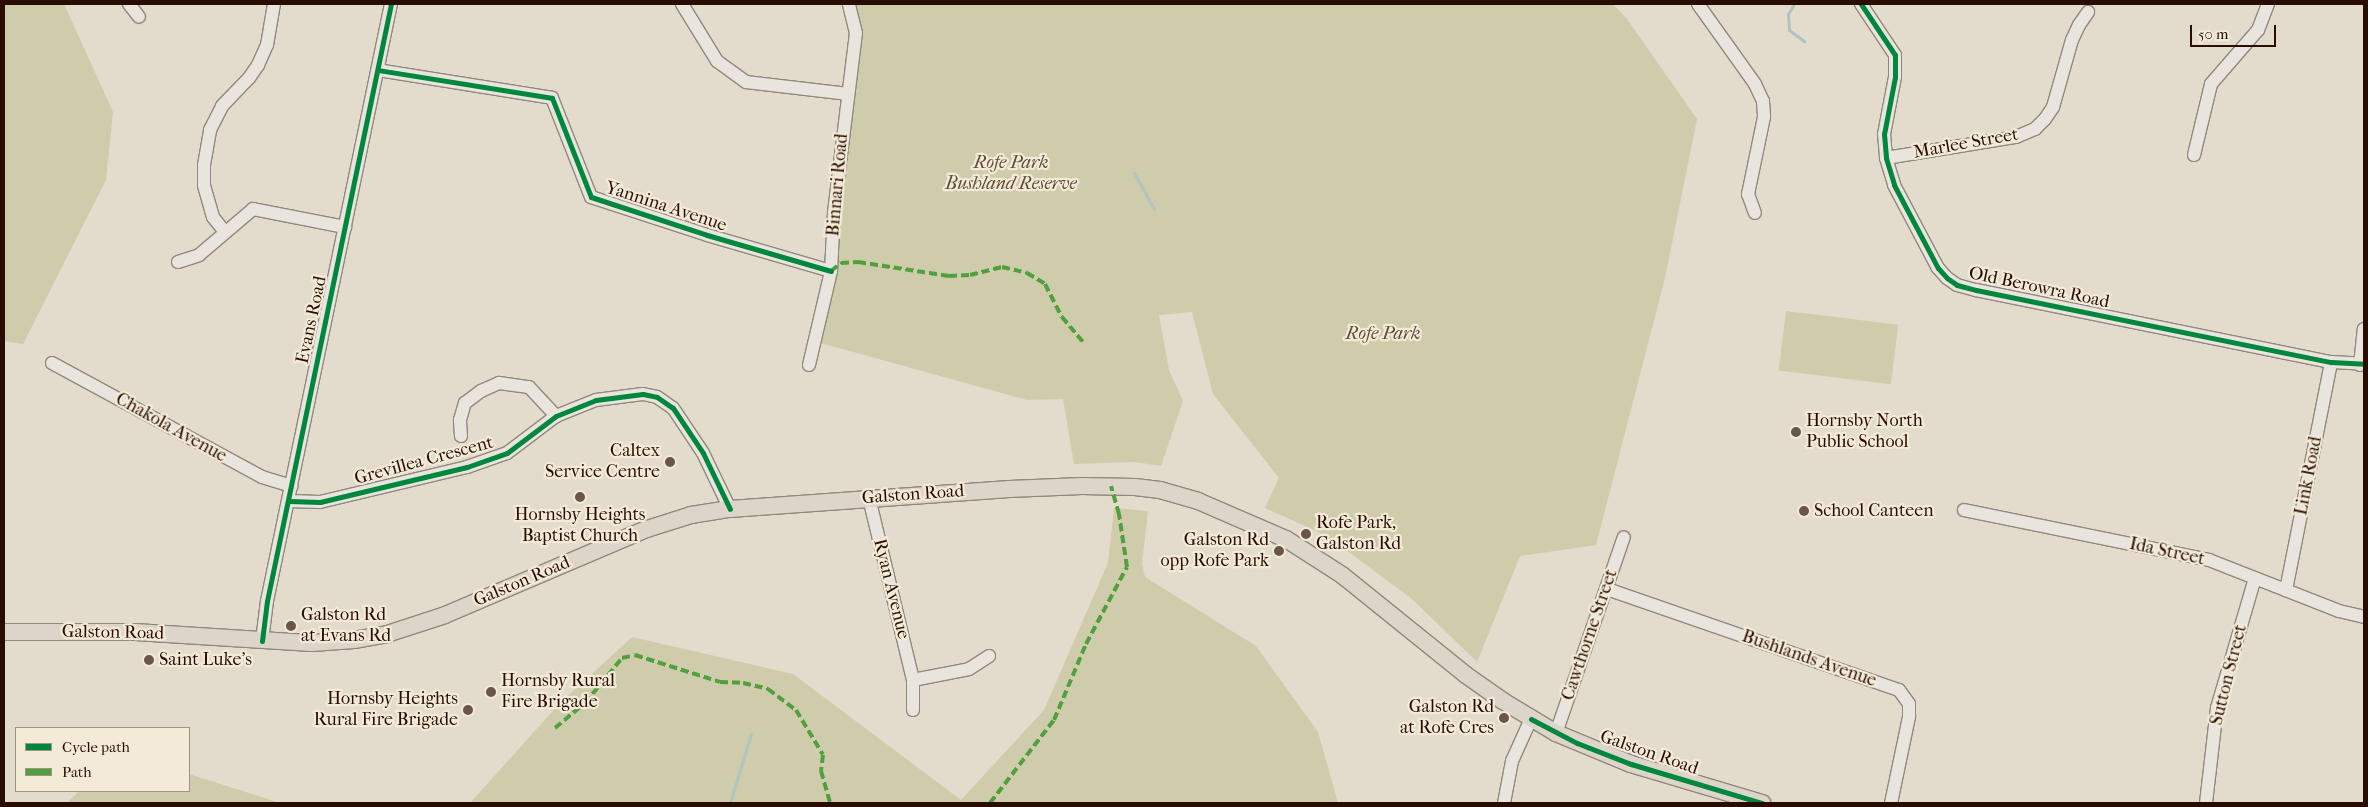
<!DOCTYPE html>
<style>
body{margin:0}
#map{position:relative;width:2368px;height:807px;overflow:hidden;background:#e3dbcc;font-family:"IM FELL French Canon",serif}
div>[style]{position:absolute}
.green>*{inset:0;background:#ceccab;transform-origin:0 0}
.stream>*{height:3px;margin:-1.5px;padding:0 1.5px;transform-origin:1.5px;border-radius:1.5px;background:#b0c5bf}
.roads{filter:drop-shadow(1px 0 #90887e) drop-shadow(-1px 0 #90887e) drop-shadow(0 1px #90887e) drop-shadow(0 -1px #90887e)}
.minor>*{height:12px;margin:-6px;padding:0 6px;transform-origin:6px;border-radius:6px;background:#e9e5de}
.major>*{height:16px;margin:-8px;padding:0 8px;transform-origin:8px;border-radius:8px;background:#ddd5c9}
.quiet>*{height:4px;margin-top:-2px;transform-origin:0;background:repeating-linear-gradient(90deg,#519f3d 0 8px,transparent 0 12px)}
.cycleway>*{height:5px;margin:-2.5px;padding:0 2.5px;transform-origin:2.5px;border-radius:2.5px;background:#00873e}
.dots>*{width:14px;height:14px;translate:-50% -50%;box-sizing:border-box;border:2px solid #f3ead8;border-radius:50%}
span{translate:-50% -50%;white-space:nowrap;text-align:center;line-height:1.15;-webkit-text-stroke:4.5px #f3ead8;paint-order:stroke}
.street-label{font-size:18px;color:#290d02}
.park-label{font-size:18px;color:#5c4c34;font-style:italic}
.poi-label{font-size:18px;color:#290d02}
.left{translate:0 -50%;text-align:left}
.right{translate:-100% -50%;text-align:right}
.frame{position:absolute;inset:0;border:5px solid #290d02;pointer-events:none}
.legend{position:absolute;left:15px;top:727px;width:175px;height:65px;box-sizing:border-box;background:#f3ead8;border:1px solid #a29282;margin:0;padding:6px 9px;list-style:none;font-size:15px;color:#290d02}
.legend li{display:flex;align-items:center;gap:10px;height:25px}
.legend b{width:25px;border:1px solid #a29282}
.scale{position:absolute;left:2190px;top:25px;width:86px;height:22px;box-sizing:border-box;border:2px solid #290d02;border-top:0;padding-left:6px;font-size:15px;line-height:18px;white-space:nowrap;color:#290d02;-webkit-text-stroke:4px #f3ead8;paint-order:stroke}
</style>
<div id="map">
<div class="green">
<div style="clip-path:polygon(4px 4px,64px 4px,113px 112px,106px 180px,23px 344px,4px 341px)"></div>
<div style="clip-path:polygon(853px 4px,1613px 4px,1627px 19px,1697px 119px,1665px 278px,1596px 545px,1520px 556px,1477px 662px,1412px 599px,1342px 547px,1314px 530px,1265px 508px,1279px 478px,1213px 394px,1192px 312px,1159px 315px,1169px 370px,1183px 401px,1161px 466px,1135px 462px,1074px 464px,1063px 399px,1027px 400px,817px 342px)"></div>
<div style="left:1786px;top:311px;width:113px;height:60px;rotate:7deg"></div>
<div style="clip-path:polygon(1114px 508px,1148px 511px,1142px 564px,1145px 577px,1256px 646px,1318px 732px,1338px 803px,470px 803px,560px 703px,632px 637px,793px 674px,961px 800px,1044px 710px,1108px 563px)"></div>
<div style="clip-path:polygon(189px 774px,280px 803px,67px 803px,79px 791px,189px 791px)"></div>
</div>
<div class="stream">
<div style="left:1794px;top:4px;width:12px;rotate:121deg"></div>
<div style="left:1788px;top:14px;width:16px;rotate:86deg"></div>
<div style="left:1789px;top:30px;width:19px;rotate:36deg"></div>
<div style="left:1134px;top:173px;width:41px;rotate:60.9deg"></div>
<div style="left:730px;top:803px;width:72px;rotate:-73.1deg"></div>
</div>
<div class="roads">
<div class="minor">
<div style="left:129px;top:4px;width:16px;rotate:52deg"></div>
<div style="left:682px;top:4px;width:67px;rotate:58.4deg"></div>
<div style="left:717px;top:61px;width:36px;rotate:36deg"></div>
<div style="left:746px;top:82px;width:103px;rotate:6.7deg"></div>
<div style="left:1698px;top:4px;width:98px;rotate:54.5deg"></div>
<div style="left:1755px;top:84px;width:19px;rotate:65deg"></div>
<div style="left:1763px;top:101px;width:16px;rotate:86deg"></div>
<div style="left:1764px;top:117px;width:79px;rotate:101.7deg"></div>
<div style="left:1748px;top:194px;width:20px;rotate:70deg"></div>
<div style="left:1861px;top:4px;width:61px;rotate:56.3deg"></div>
<div style="left:1895px;top:55px;width:22px;rotate:90deg"></div>
<div style="left:1895px;top:77px;width:58px;rotate:100.9deg"></div>
<div style="left:1884px;top:134px;width:24px;rotate:85deg"></div>
<div style="left:1886px;top:158px;width:28px;rotate:73deg"></div>
<div style="left:1894px;top:185px;width:94px;rotate:62.1deg"></div>
<div style="left:1938px;top:268px;width:13px;rotate:48deg"></div>
<div style="left:1947px;top:278px;width:12px;rotate:35deg"></div>
<div style="left:1957px;top:285px;width:20px;rotate:15deg"></div>
<div style="left:1976px;top:290px;width:362px;rotate:11.5deg"></div>
<div style="left:2331px;top:362px;width:33px;rotate:3deg"></div>
<div style="left:378px;top:70px;width:176px;rotate:9.1deg"></div>
<div style="left:552px;top:98px;width:106px;rotate:68.5deg"></div>
<div style="left:591px;top:197px;width:122px;rotate:18.1deg"></div>
<div style="left:707px;top:235px;width:129px;rotate:16.2deg"></div>
<div style="left:2194px;top:155px;width:73px;rotate:-76.5deg"></div>
<div style="left:2211px;top:84px;width:72px;rotate:-49deg"></div>
<div style="left:2258px;top:30px;width:28px;rotate:-69deg"></div>
<div style="left:1886px;top:158px;width:132px;rotate:-9.2deg"></div>
<div style="left:2016px;top:137px;width:21px;rotate:-23deg"></div>
<div style="left:2035px;top:129px;width:14px;rotate:-45deg"></div>
<div style="left:2045px;top:119px;width:14px;rotate:-56deg"></div>
<div style="left:2053px;top:107px;width:70px;rotate:-74.2deg"></div>
<div style="left:2072px;top:40px;width:17px;rotate:-65deg"></div>
<div style="left:2079px;top:25px;width:16px;rotate:-55deg"></div>
<div style="left:225px;top:232px;width:19px;rotate:-129deg"></div>
<div style="left:213px;top:217px;width:33px;rotate:-106deg"></div>
<div style="left:204px;top:185px;width:20px;rotate:-90deg"></div>
<div style="left:204px;top:165px;width:36px;rotate:-80deg"></div>
<div style="left:210px;top:130px;width:27px;rotate:-63deg"></div>
<div style="left:222px;top:106px;width:39px;rotate:-46deg"></div>
<div style="left:249px;top:78px;width:16px;rotate:-55deg"></div>
<div style="left:258px;top:65px;width:22px;rotate:-66deg"></div>
<div style="left:267px;top:45px;width:42px;rotate:-80.3deg"></div>
<div style="left:178px;top:262px;width:22px;rotate:-18deg"></div>
<div style="left:199px;top:255px;width:71px;rotate:-40.4deg"></div>
<div style="left:253px;top:209px;width:94px;rotate:11.1deg"></div>
<div style="left:52px;top:363px;width:239px;rotate:28.5deg"></div>
<div style="left:262px;top:477px;width:31px;rotate:17deg"></div>
<div style="left:809px;top:365px;width:97px;rotate:-76.8deg"></div>
<div style="left:831px;top:271px;width:59px;rotate:-87.1deg"></div>
<div style="left:834px;top:212px;width:180px;rotate:-83deg"></div>
<div style="left:856px;top:33px;width:30px;rotate:-104deg"></div>
<div style="left:2360px;top:365px;width:36px;rotate:-84deg"></div>
<div style="left:461px;top:436px;width:16px;rotate:-94deg"></div>
<div style="left:460px;top:420px;width:18px;rotate:-74deg"></div>
<div style="left:465px;top:403px;width:20px;rotate:-37deg"></div>
<div style="left:481px;top:391px;width:20px;rotate:-24deg"></div>
<div style="left:499px;top:383px;width:30px;rotate:8deg"></div>
<div style="left:529px;top:387px;width:40px;rotate:47deg"></div>
<div style="left:869px;top:498px;width:187px;rotate:76.4deg"></div>
<div style="left:913px;top:680px;width:57px;rotate:-11.1deg"></div>
<div style="left:969px;top:669px;width:24px;rotate:-33deg"></div>
<div style="left:289px;top:501px;width:31px;rotate:2deg"></div>
<div style="left:320px;top:502px;width:151px;rotate:-13.4deg"></div>
<div style="left:467px;top:467px;width:42px;rotate:-19.3deg"></div>
<div style="left:507px;top:453px;width:61px;rotate:-37.1deg"></div>
<div style="left:556px;top:416px;width:43px;rotate:-21.8deg"></div>
<div style="left:596px;top:400px;width:47px;rotate:-7.3deg"></div>
<div style="left:643px;top:394px;width:14px;rotate:12deg"></div>
<div style="left:657px;top:397px;width:19px;rotate:35deg"></div>
<div style="left:673px;top:408px;width:54px;rotate:56.3deg"></div>
<div style="left:703px;top:453px;width:62px;rotate:64.3deg"></div>
<div style="left:1964px;top:510px;width:250px;rotate:11.5deg"></div>
<div style="left:2209px;top:560px;width:140px;rotate:21.4deg"></div>
<div style="left:2339px;top:611px;width:26px;rotate:13deg"></div>
<div style="left:1607px;top:589px;width:309px;rotate:19.1deg"></div>
<div style="left:1899px;top:690px;width:17px;rotate:54deg"></div>
<div style="left:1909px;top:704px;width:13px;rotate:90deg"></div>
<div style="left:1909px;top:717px;width:88px;rotate:101.8deg"></div>
<div style="left:2286px;top:590px;width:232px;rotate:-78.8deg"></div>
<div style="left:262px;top:641px;width:40px;rotate:-82.9deg"></div>
<div style="left:267px;top:601px;width:610px;rotate:-78.27deg"></div>
<div style="left:913px;top:680px;width:30px;rotate:90deg"></div>
<div style="left:1556px;top:733px;width:207px;rotate:-70.9deg"></div>
<div style="left:1504px;top:803px;width:43px;rotate:-79.2deg"></div>
<div style="left:1512px;top:761px;width:46px;rotate:-65.7deg"></div>
<div style="left:2206px;top:803px;width:96px;rotate:-83.4deg"></div>
<div style="left:2217px;top:708px;width:135px;rotate:-73.7deg"></div>
</div>
<div class="major">
<div style="left:4px;top:632px;width:131px"></div>
<div style="left:135px;top:632px;width:177px;rotate:3.6deg"></div>
<div style="left:312px;top:643px;width:42px;rotate:-4.1deg"></div>
<div style="left:354px;top:640px;width:34px;rotate:-10deg"></div>
<div style="left:387px;top:634px;width:61px;rotate:-18.1deg"></div>
<div style="left:445px;top:615px;width:220px;rotate:-23.1deg"></div>
<div style="left:647px;top:529px;width:46px;rotate:-17.7deg"></div>
<div style="left:691px;top:515px;width:39px;rotate:-9deg"></div>
<div style="left:730px;top:509px;width:280px;rotate:-4.1deg"></div>
<div style="left:1009px;top:489px;width:73px;rotate:-2.4deg"></div>
<div style="left:1082px;top:486px;width:53px;rotate:1.1deg"></div>
<div style="left:1135px;top:487px;width:25px;rotate:7deg"></div>
<div style="left:1160px;top:490px;width:40px;rotate:16deg"></div>
<div style="left:1198px;top:501px;width:96px;rotate:23.4deg"></div>
<div style="left:1286px;top:539px;width:67px;rotate:32.7deg"></div>
<div style="left:1342px;top:575px;width:159px;rotate:38.9deg"></div>
<div style="left:1466px;top:675px;width:45px;rotate:35.1deg"></div>
<div style="left:1503px;top:701px;width:62px;rotate:31.1deg"></div>
<div style="left:1556px;top:733px;width:81px;rotate:22.5deg"></div>
<div style="left:1631px;top:764px;width:137px;rotate:16.6deg"></div>
</div>
</div>
<div class="quiet">
<div style="left:831px;top:271px;width:13px;rotate:-39deg"></div>
<div style="left:841px;top:263px;width:17px;rotate:-3deg"></div>
<div style="left:858px;top:262px;width:92px;rotate:8.7deg"></div>
<div style="left:949px;top:276px;width:21px;rotate:-3deg"></div>
<div style="left:970px;top:275px;width:33px;rotate:-14deg"></div>
<div style="left:1002px;top:267px;width:26px;rotate:13deg"></div>
<div style="left:1027px;top:273px;width:21px;rotate:31deg"></div>
<div style="left:1045px;top:284px;width:37px;rotate:63deg"></div>
<div style="left:1062px;top:317px;width:33px;rotate:50deg"></div>
<div style="left:555px;top:728px;width:39px;rotate:-40deg"></div>
<div style="left:585px;top:703px;width:58px;rotate:-50.6deg"></div>
<div style="left:622px;top:658px;width:13px;rotate:-13deg"></div>
<div style="left:635px;top:655px;width:89px;rotate:17.6deg"></div>
<div style="left:720px;top:682px;width:23px;rotate:2deg"></div>
<div style="left:743px;top:683px;width:26px;rotate:13deg"></div>
<div style="left:768px;top:689px;width:35px;rotate:37deg"></div>
<div style="left:796px;top:710px;width:52px;rotate:59deg"></div>
<div style="left:823px;top:755px;width:16px;rotate:97deg"></div>
<div style="left:821px;top:771px;width:33px;rotate:74deg"></div>
<div style="left:990px;top:803px;width:105px;rotate:-52.4deg"></div>
<div style="left:1054px;top:720px;width:82px;rotate:-67.2deg"></div>
<div style="left:1086px;top:644px;width:87px;rotate:-62deg"></div>
<div style="left:1127px;top:567px;width:54px;rotate:-98.6deg"></div>
<div style="left:1119px;top:514px;width:29px;rotate:-106deg"></div>
</div>
<div class="cycleway">
<div style="left:1861px;top:4px;width:61px;rotate:56.3deg"></div>
<div style="left:1895px;top:55px;width:22px;rotate:90deg"></div>
<div style="left:1895px;top:77px;width:58px;rotate:100.9deg"></div>
<div style="left:1884px;top:134px;width:24px;rotate:85deg"></div>
<div style="left:1886px;top:158px;width:28px;rotate:73deg"></div>
<div style="left:1894px;top:185px;width:94px;rotate:62.1deg"></div>
<div style="left:1938px;top:268px;width:13px;rotate:48deg"></div>
<div style="left:1947px;top:278px;width:12px;rotate:35deg"></div>
<div style="left:1957px;top:285px;width:20px;rotate:15deg"></div>
<div style="left:1976px;top:290px;width:362px;rotate:11.5deg"></div>
<div style="left:2331px;top:362px;width:33px;rotate:3deg"></div>
<div style="left:378px;top:70px;width:176px;rotate:9.1deg"></div>
<div style="left:552px;top:98px;width:106px;rotate:68.5deg"></div>
<div style="left:591px;top:197px;width:122px;rotate:18.1deg"></div>
<div style="left:707px;top:235px;width:129px;rotate:16.2deg"></div>
<div style="left:289px;top:501px;width:31px;rotate:2deg"></div>
<div style="left:320px;top:502px;width:151px;rotate:-13.4deg"></div>
<div style="left:467px;top:467px;width:42px;rotate:-19.3deg"></div>
<div style="left:507px;top:453px;width:61px;rotate:-37.1deg"></div>
<div style="left:556px;top:416px;width:43px;rotate:-21.8deg"></div>
<div style="left:596px;top:400px;width:47px;rotate:-7.3deg"></div>
<div style="left:643px;top:394px;width:14px;rotate:12deg"></div>
<div style="left:657px;top:397px;width:19px;rotate:35deg"></div>
<div style="left:673px;top:408px;width:54px;rotate:56.3deg"></div>
<div style="left:703px;top:453px;width:62px;rotate:64.3deg"></div>
<div style="left:262px;top:641px;width:40px;rotate:-82.9deg"></div>
<div style="left:267px;top:601px;width:610px;rotate:-78.27deg"></div>
<div style="left:1531px;top:719px;width:52px;rotate:27.6deg"></div>
<div style="left:1577px;top:743px;width:58px;rotate:21.3deg"></div>
<div style="left:1631px;top:764px;width:137px;rotate:16.6deg"></div>
</div>
<div class="dots">
<div style="left:1796px;top:432px;background:#6a5549"></div>
<div style="left:670px;top:462px;background:#6a5549"></div>
<div style="left:580px;top:497px;background:#6a5549"></div>
<div style="left:1804px;top:511px;background:#6a5549"></div>
<div style="left:1306px;top:534px;background:#6a5549"></div>
<div style="left:1279px;top:551px;background:#6a5549"></div>
<div style="left:291px;top:626px;background:#6a5549"></div>
<div style="left:149px;top:660px;background:#6a5549"></div>
<div style="left:491px;top:692px;background:#6a5549"></div>
<div style="left:468px;top:710px;background:#6a5549"></div>
<div style="left:1504px;top:718px;background:#6a5549"></div>
</div>
<div class="street-label">
<span style="left:1966px;top:144px;rotate:-10deg">Marlee Street</span>
<span style="left:838px;top:185px;rotate:-85deg">Binnari Road</span>
<span style="left:666px;top:207px;rotate:18deg">Yannina Avenue</span>
<span style="left:2039px;top:288px;rotate:12deg">Old Berowra Road</span>
<span style="left:312px;top:320px;rotate:-78deg">Evans Road</span>
<span style="left:171px;top:428px;rotate:29deg">Chakola Avenue</span>
<span style="left:424px;top:461px;rotate:-15deg">Grevillea Crescent</span>
<span style="left:2309px;top:476px;rotate:-79deg">Link Road</span>
<span style="left:913px;top:495px;rotate:-4deg">Galston Road</span>
<span style="left:2167px;top:552px;rotate:12deg">Ida Street</span>
<span style="left:522px;top:582px;rotate:-23deg">Galston Road</span>
<span style="left:891px;top:589px;rotate:76deg">Ryan Avenue</span>
<span style="left:113px;top:633px;rotate:1deg">Galston Road</span>
<span style="left:1590px;top:635px;rotate:-71deg">Cawthorne Street</span>
<span style="left:1809px;top:659px;rotate:19deg">Bushlands Avenue</span>
<span style="left:2229px;top:675px;rotate:-76deg">Sutton Street</span>
<span style="left:1649px;top:753px;rotate:19deg">Galston Road</span>
</div>
<div class="park-label">
<span style="left:1011px;top:174px">Rofe Park<br>Bushland Reserve</span>
<span style="left:1383px;top:334px">Rofe Park</span>
</div>
<div class="poi-label">
<span class="left" style="left:1806px;top:432px">Hornsby North<br>Public School</span>
<span class="right" style="left:660px;top:462px">Caltex<br>Service Centre</span>
<span class="left" style="left:1814px;top:511px">School Canteen</span>
<span style="left:580px;top:526px">Hornsby Heights<br>Baptist Church</span>
<span class="left" style="left:1316px;top:534px">Rofe Park,<br>Galston Rd</span>
<span class="right" style="left:1269px;top:551px">Galston Rd<br>opp Rofe Park</span>
<span class="left" style="left:301px;top:626px">Galston Rd<br>at Evans Rd</span>
<span class="left" style="left:159px;top:660px">Saint Luke's</span>
<span class="left" style="left:501px;top:692px">Hornsby Rural<br>Fire Brigade</span>
<span class="right" style="left:458px;top:710px">Hornsby Heights<br>Rural Fire Brigade</span>
<span class="right" style="left:1494px;top:718px">Galston Rd<br>at Rofe Cres</span>
</div>
<div class="frame"></div>
<ul class="legend">
<li><b style="height:6px;background:#00873e"></b>Cycle path</li>
<li><b style="height:6px;background:#519f3d"></b>Path</li>
</ul>
<div class="scale">50 m</div>
</div>
